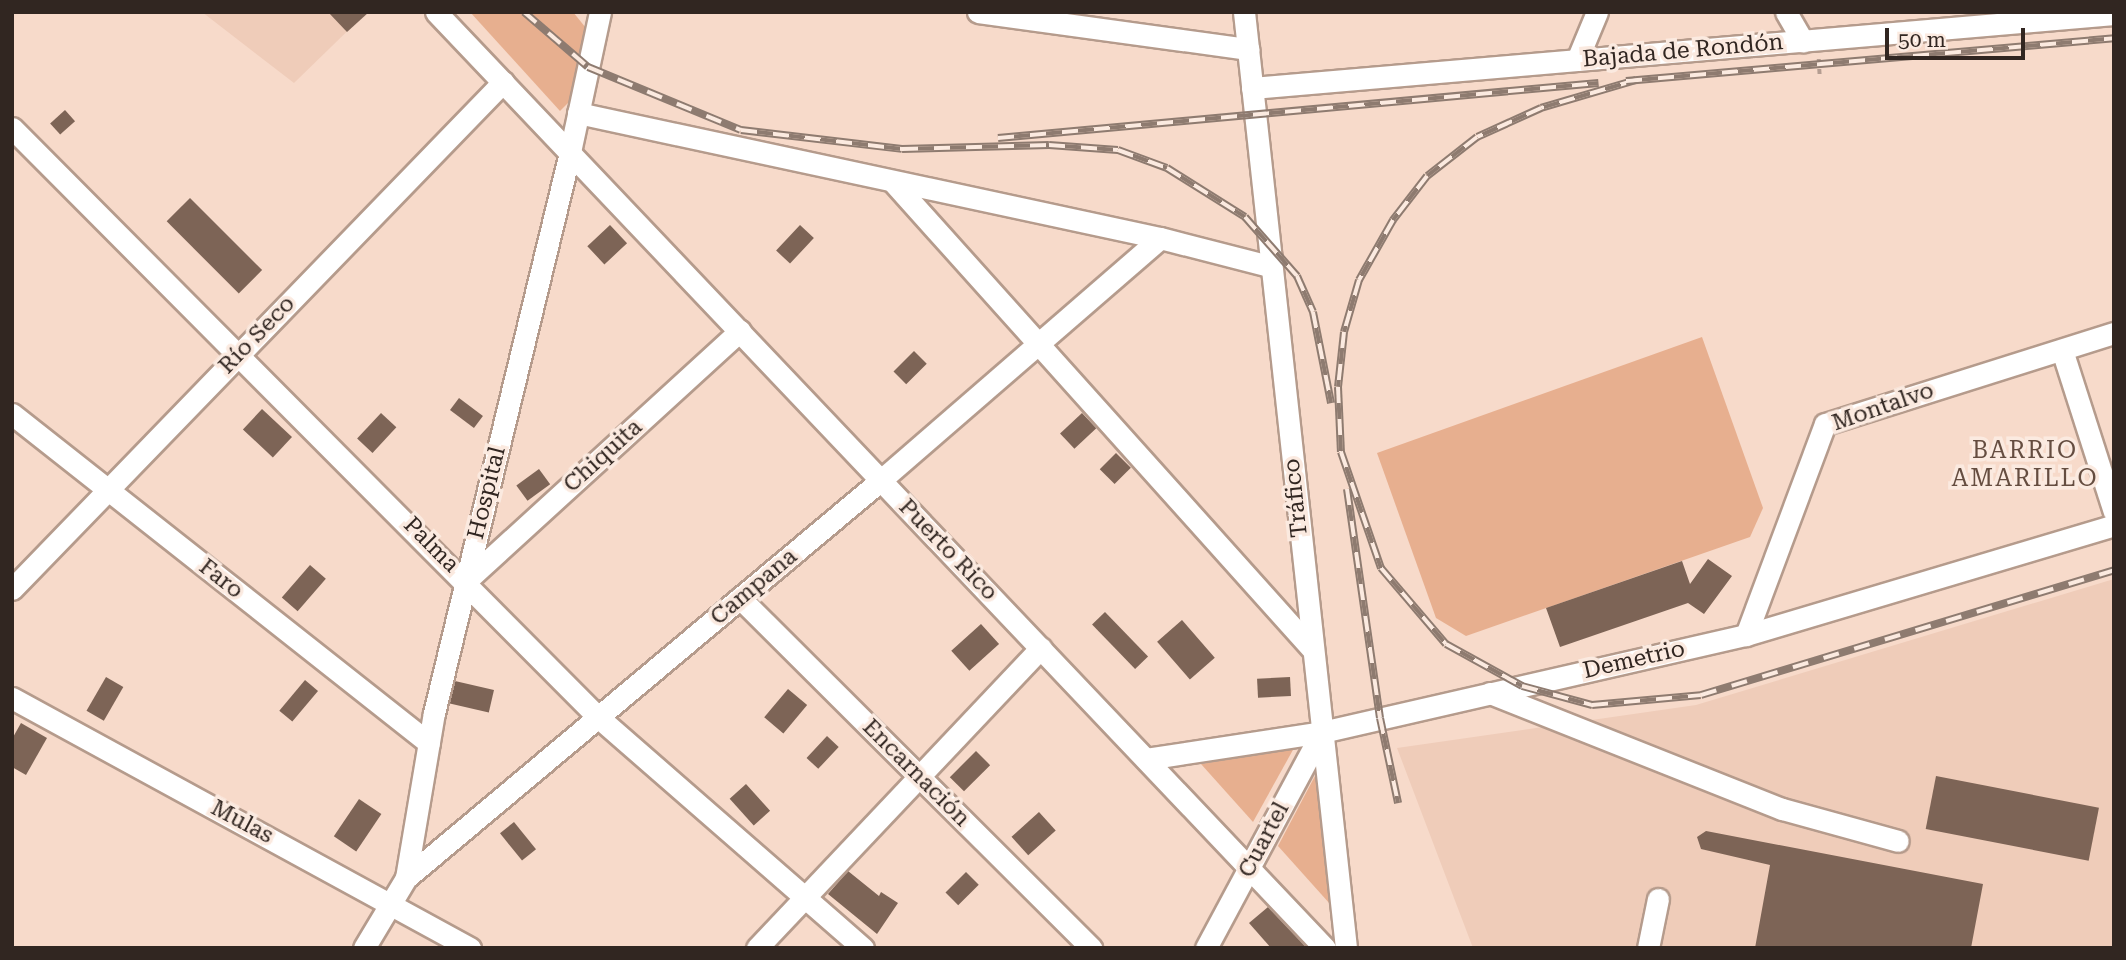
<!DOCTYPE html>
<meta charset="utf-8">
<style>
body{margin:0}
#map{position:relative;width:2126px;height:960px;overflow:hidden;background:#f7daca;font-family:"Roboto Serif",serif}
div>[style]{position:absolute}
.built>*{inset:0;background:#efccb9}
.green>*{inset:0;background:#e7af8f}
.building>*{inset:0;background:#7d6456;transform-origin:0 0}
.path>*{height:3.5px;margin-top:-1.75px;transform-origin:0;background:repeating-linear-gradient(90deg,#b49d91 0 5px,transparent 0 10px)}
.roads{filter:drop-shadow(2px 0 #b59b8c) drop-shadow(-2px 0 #b59b8c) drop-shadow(0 2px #b59b8c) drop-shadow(0 -2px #b59b8c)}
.minor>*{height:21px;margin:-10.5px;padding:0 10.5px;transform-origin:10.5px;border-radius:10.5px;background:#fff}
.rail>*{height:8px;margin-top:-4px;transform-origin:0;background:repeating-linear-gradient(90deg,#fbeae0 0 16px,#8e7b70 0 32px);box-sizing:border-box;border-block:2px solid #8e7b70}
span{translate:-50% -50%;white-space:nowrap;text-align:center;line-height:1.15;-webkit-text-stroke:7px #fbeae0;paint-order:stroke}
.street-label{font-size:23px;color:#312621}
.neighbourhood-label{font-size:24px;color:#654d40;letter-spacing:2px}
.frame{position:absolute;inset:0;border:14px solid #312621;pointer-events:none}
.scale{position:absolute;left:1885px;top:28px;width:140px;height:32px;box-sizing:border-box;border:4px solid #312621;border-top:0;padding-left:9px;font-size:21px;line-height:24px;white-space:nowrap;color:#312621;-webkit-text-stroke:5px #fbeae0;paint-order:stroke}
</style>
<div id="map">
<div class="built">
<div style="clip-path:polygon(202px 12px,367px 12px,294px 83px)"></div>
<div style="clip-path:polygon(2114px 579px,2114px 948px,1473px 948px,1397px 748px,1696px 705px)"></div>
</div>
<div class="green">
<div style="clip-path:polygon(470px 12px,573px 12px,590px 33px,577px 94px,560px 111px)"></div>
<div style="clip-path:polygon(1702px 337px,1763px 508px,1750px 537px,1466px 636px,1436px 618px,1377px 453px)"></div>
<div style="clip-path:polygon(1294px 748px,1253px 822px,1201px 764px)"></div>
<div style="clip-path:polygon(1316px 774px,1330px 904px,1278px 846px)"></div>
</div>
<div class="building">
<div style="clip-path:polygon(328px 12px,369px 12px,347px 32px)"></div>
<div style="left:65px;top:110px;width:15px;height:20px;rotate:48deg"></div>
<div style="left:190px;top:198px;width:102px;height:33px;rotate:45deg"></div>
<div style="left:610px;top:225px;width:25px;height:31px;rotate:47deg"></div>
<div style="left:800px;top:225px;width:19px;height:35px;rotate:43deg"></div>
<div style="left:914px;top:351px;width:18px;height:29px;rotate:45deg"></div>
<div style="left:459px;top:398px;width:30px;height:15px;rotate:37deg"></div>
<div style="left:262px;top:409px;width:41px;height:28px;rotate:43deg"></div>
<div style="left:381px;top:413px;width:21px;height:35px;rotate:43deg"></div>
<div style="left:1082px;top:413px;width:21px;height:30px;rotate:47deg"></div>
<div style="left:1116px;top:453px;width:21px;height:23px;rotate:45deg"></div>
<div style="left:539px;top:469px;width:19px;height:28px;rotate:54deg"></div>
<div style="clip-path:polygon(1708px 559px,1732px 576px,1704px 614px,1688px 603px,1560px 647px,1546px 608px,1682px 561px,1690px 584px)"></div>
<div style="left:310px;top:565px;width:21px;height:43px;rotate:41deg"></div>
<div style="left:1105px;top:612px;width:62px;height:18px;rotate:46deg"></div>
<div style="left:1182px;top:620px;width:50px;height:33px;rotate:49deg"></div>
<div style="left:981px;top:624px;width:27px;height:40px;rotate:48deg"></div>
<div style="left:106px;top:677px;width:20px;height:39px;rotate:30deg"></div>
<div style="left:1290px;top:677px;width:19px;height:33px;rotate:87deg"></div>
<div style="left:305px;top:680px;width:17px;height:40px;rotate:40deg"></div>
<div style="left:455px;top:681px;width:40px;height:23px;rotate:13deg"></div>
<div style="left:788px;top:689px;width:25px;height:37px;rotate:40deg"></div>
<div style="clip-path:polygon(21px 723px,47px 738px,26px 775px,12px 767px,12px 739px)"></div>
<div style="left:827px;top:736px;width:16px;height:30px;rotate:43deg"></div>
<div style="left:976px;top:751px;width:20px;height:37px;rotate:45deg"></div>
<div style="left:1936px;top:776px;width:166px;height:54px;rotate:11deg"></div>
<div style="left:746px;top:784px;width:36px;height:22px;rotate:48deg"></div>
<div style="left:359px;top:799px;width:27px;height:45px;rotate:34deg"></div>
<div style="left:1039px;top:812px;width:25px;height:37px;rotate:48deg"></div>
<div style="left:514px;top:822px;width:35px;height:18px;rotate:51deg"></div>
<div style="clip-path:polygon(1706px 831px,1983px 884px,1971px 948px,1755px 948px,1770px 865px,1701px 849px,1697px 837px)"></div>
<div style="clip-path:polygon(848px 871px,879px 896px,881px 892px,898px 903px,877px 934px,828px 894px)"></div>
<div style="left:966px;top:872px;width:18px;height:29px;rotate:45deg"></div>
<div style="clip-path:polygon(1268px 907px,1307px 948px,1271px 948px,1249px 923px)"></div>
</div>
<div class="path">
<div style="left:1819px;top:59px;width:18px;rotate:87deg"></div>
</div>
<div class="roads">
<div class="minor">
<div style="left:436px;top:12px;width:1291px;rotate:46.48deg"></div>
<div style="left:978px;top:12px;width:273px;rotate:7.8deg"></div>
<div style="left:1244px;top:12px;width:942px;rotate:83.78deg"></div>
<div style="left:1786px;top:12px;width:34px;rotate:60deg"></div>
<div style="left:1577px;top:60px;width:52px;rotate:-67.4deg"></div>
<div style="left:1252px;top:88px;width:865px;rotate:-4.91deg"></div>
<div style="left:578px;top:113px;width:595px;rotate:12.12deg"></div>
<div style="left:1160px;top:238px;width:113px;rotate:14.4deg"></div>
<div style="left:12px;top:128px;width:831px;rotate:45.15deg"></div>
<div style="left:598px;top:717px;width:352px;rotate:41.1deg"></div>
<div style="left:894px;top:183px;width:627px;rotate:48.1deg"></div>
<div style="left:2062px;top:350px;width:170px;rotate:72.2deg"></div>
<div style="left:12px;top:414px;width:531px;rotate:38.27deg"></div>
<div style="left:466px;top:581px;width:371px;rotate:-42.4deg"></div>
<div style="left:12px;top:589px;width:706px;rotate:-45.92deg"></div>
<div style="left:740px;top:598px;width:496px;rotate:44.9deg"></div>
<div style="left:1746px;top:635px;width:225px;rotate:-69.5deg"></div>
<div style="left:1825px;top:424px;width:303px;rotate:-17.5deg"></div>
<div style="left:1490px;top:693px;width:314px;rotate:21.7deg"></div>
<div style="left:1782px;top:809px;width:120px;rotate:15.4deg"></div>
<div style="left:12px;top:698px;width:522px;rotate:28.63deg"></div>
<div style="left:1146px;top:759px;width:178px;rotate:-8.7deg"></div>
<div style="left:1322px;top:732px;width:435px;rotate:-12.9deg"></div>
<div style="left:1746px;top:635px;width:384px;rotate:-16.6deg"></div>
<div style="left:406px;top:878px;width:167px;rotate:-80.4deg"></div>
<div style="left:434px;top:713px;width:577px;rotate:-76.37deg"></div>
<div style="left:570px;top:152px;width:143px;rotate:-77.9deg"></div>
<div style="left:364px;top:948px;width:82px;rotate:-59deg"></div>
<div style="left:406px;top:878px;width:620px;rotate:-39.96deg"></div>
<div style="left:881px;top:480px;width:369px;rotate:-40.9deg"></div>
<div style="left:757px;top:948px;width:413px;rotate:-46.6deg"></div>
<div style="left:1206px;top:948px;width:245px;rotate:-61.8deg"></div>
<div style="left:1648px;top:948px;width:50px;rotate:-78.5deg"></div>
</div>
</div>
<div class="rail">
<div style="left:524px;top:12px;width:84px;rotate:40.7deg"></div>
<div style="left:588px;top:67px;width:165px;rotate:22.4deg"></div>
<div style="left:741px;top:130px;width:162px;rotate:6.7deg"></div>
<div style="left:902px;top:149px;width:147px;rotate:-1.6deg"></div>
<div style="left:1049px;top:145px;width:69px;rotate:4.1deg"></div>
<div style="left:1118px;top:150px;width:52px;rotate:20.2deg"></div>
<div style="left:1167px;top:168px;width:92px;rotate:32.1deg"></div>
<div style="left:1245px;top:217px;width:79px;rotate:48.6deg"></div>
<div style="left:1297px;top:276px;width:39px;rotate:66deg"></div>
<div style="left:1313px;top:312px;width:93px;rotate:78.8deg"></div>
<div style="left:1636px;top:80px;width:99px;rotate:163.6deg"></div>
<div style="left:1541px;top:108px;width:70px;rotate:155.6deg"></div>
<div style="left:1477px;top:137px;width:63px;rotate:142deg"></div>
<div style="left:1427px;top:176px;width:56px;rotate:127.7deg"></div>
<div style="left:1393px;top:220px;width:69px;rotate:119.5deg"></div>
<div style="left:1359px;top:280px;width:54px;rotate:106.1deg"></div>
<div style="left:1344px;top:332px;width:55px;rotate:96.2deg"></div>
<div style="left:1338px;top:387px;width:65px;rotate:87.4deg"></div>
<div style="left:1341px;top:452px;width:123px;rotate:71deg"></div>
<div style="left:1381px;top:568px;width:100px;rotate:49.5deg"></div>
<div style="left:1446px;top:644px;width:87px;rotate:28.9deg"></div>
<div style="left:1522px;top:686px;width:73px;rotate:15.2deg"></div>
<div style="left:1592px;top:705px;width:109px;rotate:-5.2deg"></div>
<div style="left:1701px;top:695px;width:432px;rotate:-16.8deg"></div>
<div style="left:1626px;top:81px;width:490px;rotate:-5deg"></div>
<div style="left:998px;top:138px;width:603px;rotate:-5.24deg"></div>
<div style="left:1347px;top:489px;width:231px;rotate:81.8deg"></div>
<div style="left:1380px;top:718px;width:87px;rotate:78deg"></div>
</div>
<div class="street-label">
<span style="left:1683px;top:51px;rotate:-5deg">Bajada de Rondón</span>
<span style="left:257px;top:335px;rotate:-46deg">Río Seco</span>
<span style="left:1883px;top:407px;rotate:-19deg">Montalvo</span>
<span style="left:603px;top:456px;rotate:-42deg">Chiquita</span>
<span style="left:487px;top:493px;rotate:-76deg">Hospital</span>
<span style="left:1296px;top:498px;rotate:-96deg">Tráfico</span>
<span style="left:431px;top:545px;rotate:45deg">Palma</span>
<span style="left:948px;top:550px;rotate:46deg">Puerto Rico</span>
<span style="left:221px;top:579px;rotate:38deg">Faro</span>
<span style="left:754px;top:587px;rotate:-40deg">Campana</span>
<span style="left:1634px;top:660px;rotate:-13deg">Demetrio</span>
<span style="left:916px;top:773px;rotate:45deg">Encarnación</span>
<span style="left:242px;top:822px;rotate:28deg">Mulas</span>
<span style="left:1264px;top:840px;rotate:-62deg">Cuartel</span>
</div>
<div class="neighbourhood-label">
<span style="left:2025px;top:465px">BARRIO<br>AMARILLO</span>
</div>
<div class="frame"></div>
<div class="scale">50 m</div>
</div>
